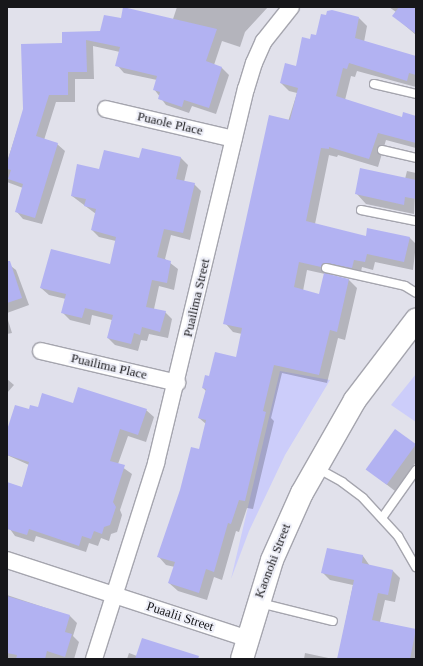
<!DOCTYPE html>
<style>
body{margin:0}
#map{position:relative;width:423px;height:666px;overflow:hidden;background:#e1e1eb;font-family:Georgia,serif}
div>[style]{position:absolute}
.green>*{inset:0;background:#cccdfa}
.shadow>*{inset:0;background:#0003}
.building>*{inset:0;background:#b2b2f2;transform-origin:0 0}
.roads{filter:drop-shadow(1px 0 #a5a5ae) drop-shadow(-1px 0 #a5a5ae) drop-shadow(0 1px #a5a5ae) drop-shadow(0 -1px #a5a5ae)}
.lane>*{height:8px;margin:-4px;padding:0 4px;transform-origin:4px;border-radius:4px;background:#fff}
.street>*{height:16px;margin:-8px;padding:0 8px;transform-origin:8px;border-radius:8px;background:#fff}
.secondary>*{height:22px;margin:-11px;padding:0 11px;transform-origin:11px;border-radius:11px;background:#fff}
span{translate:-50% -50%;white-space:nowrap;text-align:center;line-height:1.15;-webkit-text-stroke:4px #eeeff8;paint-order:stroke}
.street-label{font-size:13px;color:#17171a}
.frame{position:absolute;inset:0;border:8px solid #17171a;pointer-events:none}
</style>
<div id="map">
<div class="green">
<div style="clip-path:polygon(280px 371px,330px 380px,285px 455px,249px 531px,231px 579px)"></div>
<div style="clip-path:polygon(416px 374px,416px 422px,391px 405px)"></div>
</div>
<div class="shadow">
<div style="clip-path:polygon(177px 7px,268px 7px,245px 32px,240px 47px,222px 41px,214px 65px,222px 68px,229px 75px,216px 114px,192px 106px,189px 113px,166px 105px,154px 89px,157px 80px,124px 73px,117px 65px,120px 52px,93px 46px,94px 79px,75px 79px,75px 102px,56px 102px,44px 140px,57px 144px,65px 151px,42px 224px,23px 219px,16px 211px,23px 188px,7px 182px,7px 162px,24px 109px,63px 44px,101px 32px,121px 20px,173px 19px)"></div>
<div style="clip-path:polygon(389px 7px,416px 7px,416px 35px,394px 16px,396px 12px)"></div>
<div style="clip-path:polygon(evenodd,359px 18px,367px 26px,364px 42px,416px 57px,416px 87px,357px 71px,355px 77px,351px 76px,345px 100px,403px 118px,416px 117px,416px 148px,386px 140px,378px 167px,338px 155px,337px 157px,329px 155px,315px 224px,366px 237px,410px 238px,416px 244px,413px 270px,375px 262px,373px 270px,362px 267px,360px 276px,336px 270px,329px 275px,349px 280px,357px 288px,345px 340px,338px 338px,327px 383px,282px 373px,271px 418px,274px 421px,253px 509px,247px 508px,239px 532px,236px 531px,222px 580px,214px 577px,207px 600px,178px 591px,169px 583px,175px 567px,166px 565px,158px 556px,200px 450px,206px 424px,199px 418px,206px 391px,203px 388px,210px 378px,237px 358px,242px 334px,233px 332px,225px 323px,297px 93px,289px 91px,281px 83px,296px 67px,310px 40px,359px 18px,307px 270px,325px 274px,320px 296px,303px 291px,307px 270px)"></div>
<div style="clip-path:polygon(143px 149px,181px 158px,188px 165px,184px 182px,194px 184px,201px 191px,190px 240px,171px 235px,165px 259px,178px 269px,174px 290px,159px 286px,154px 309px,165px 312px,172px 319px,168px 338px,149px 334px,147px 341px,141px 340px,138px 351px,115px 345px,108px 338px,112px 320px,92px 315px,90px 325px,70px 320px,63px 313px,66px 299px,49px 295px,41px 288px,111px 265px,116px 241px,99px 237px,92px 230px,96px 214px,72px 196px,100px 170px,140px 159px)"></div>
<div style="clip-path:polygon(407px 171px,416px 173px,414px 214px,366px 204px,356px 193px,405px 179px)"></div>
<div style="clip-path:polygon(7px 263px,16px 270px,29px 305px,7px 313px)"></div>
<div style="clip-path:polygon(7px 317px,12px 333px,7px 334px)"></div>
<div style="clip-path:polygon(7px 379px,14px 385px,7px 393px)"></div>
<div style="clip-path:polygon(74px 404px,146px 410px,154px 417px,146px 442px,128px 436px,118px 464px,132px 474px,120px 510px,122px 515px,117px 532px,111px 534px,109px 541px,101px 538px,98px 546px,89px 543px,86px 552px,36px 536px,34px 542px,15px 536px,7px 525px,7px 483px,22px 488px,29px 465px,7px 455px,7px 433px,29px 410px)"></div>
<div style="clip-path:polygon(395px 431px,416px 445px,416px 462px,395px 491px,368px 470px)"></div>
<div style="clip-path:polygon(328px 549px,363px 556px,370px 566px,393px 571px,400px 578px,395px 602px,385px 600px,380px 622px,416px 630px,416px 659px,338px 659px,353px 585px,330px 580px,323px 573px)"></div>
<div style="clip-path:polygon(7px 595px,70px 616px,77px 623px,73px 636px,79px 642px,74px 659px,7px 659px)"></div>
<div style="clip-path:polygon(129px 653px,137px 656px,189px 659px,127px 659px)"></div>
<div style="clip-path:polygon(305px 653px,333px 659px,304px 659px)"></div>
</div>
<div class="building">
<div style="clip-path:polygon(123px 7px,217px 29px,206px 61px,222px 67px,209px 108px,184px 100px,182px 107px,158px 99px,160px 92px,153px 90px,157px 76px,115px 66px,120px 47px,86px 40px,87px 72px,68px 72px,68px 95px,49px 95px,36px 136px,58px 143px,35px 218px,15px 212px,23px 184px,8px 179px,11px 170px,7px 169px,7px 163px,23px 109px,21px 44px,62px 43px,62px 32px,100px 31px,104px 15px,121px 18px)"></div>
<div style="clip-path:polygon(399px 7px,416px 7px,416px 34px,392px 16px)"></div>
<div style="clip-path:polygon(332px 10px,359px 17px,355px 38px,416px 56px,416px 75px,409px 73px,407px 81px,349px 63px,347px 69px,343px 68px,336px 96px,402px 117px,403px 112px,416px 116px,416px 143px,378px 133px,369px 159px,329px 147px,329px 149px,321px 148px,306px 221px,366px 236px,367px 228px,410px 237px,404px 262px,367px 254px,365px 262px,354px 260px,352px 268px,327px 263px,321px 267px,299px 262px,294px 287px,319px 294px,324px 273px,349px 279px,337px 332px,330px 330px,319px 375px,274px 365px,263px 411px,266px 412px,245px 501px,239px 500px,231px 524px,228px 523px,214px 572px,206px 569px,199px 593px,168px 583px,175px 562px,157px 557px,180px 490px,191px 447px,199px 449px,206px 420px,198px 418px,206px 389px,202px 388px,205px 375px,209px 376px,215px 352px,236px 357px,242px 328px,223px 324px,269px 115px,290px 120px,298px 88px,280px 83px,285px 63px,296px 66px,302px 37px,310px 39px,311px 34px,316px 35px,321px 14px,326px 15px,327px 11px)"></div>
<div style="clip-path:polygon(142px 148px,181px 157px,176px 179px,195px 183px,183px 233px,164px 229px,157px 257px,171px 261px,167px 283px,152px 280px,146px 307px,166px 311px,160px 332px,142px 327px,140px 335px,134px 333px,131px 344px,107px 338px,113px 315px,85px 308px,82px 318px,61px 313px,66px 294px,40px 288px,51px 249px,110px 264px,116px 237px,91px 230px,96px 209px,84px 206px,86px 199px,71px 196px,77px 164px,99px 169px,104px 150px,139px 158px)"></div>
<div style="clip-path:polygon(360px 168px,416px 180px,416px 199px,405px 197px,404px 205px,355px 194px)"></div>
<div style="clip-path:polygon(7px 261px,10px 261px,22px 298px,7px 303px)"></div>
<div style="clip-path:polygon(78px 387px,147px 409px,138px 435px,120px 429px,110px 461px,125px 465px,113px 502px,116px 507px,110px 525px,104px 527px,102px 534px,94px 531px,91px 539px,82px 536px,79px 546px,29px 529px,27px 535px,7px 529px,7px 482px,22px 487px,29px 462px,7px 455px,7px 430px,15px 405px,29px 409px,30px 405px,38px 407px,42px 393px,73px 403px)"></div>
<div style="left:395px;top:429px;width:26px;height:50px;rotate:36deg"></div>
<div style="clip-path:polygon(327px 548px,363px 555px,362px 563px,393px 570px,388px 595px,378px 593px,372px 620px,416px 629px,410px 659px,337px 659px,354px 580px,321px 573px)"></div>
<div style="clip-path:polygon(7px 596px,70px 615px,65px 632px,72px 634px,65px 657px,47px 651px,45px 659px,16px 659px,17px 655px,7px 653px)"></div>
<div style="clip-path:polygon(142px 638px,199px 656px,198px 659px,135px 659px)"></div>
</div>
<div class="roads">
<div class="lane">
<div style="left:374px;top:84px;width:43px;rotate:13.4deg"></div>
<div style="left:382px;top:150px;width:35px;rotate:13deg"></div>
<div style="left:361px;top:210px;width:56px;rotate:11.3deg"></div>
<div style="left:326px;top:268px;width:81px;rotate:12.8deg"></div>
<div style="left:405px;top:286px;width:13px;rotate:32deg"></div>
<div style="left:317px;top:468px;width:29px;rotate:29deg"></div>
<div style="left:342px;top:482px;width:26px;rotate:37deg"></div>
<div style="left:363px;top:498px;width:52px;rotate:47.4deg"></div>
<div style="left:398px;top:536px;width:36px;rotate:60deg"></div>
<div style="left:382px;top:518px;width:59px;rotate:-54.7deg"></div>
<div style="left:260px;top:603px;width:75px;rotate:13.9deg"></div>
</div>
<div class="street">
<div style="left:106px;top:109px;width:131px;rotate:13.2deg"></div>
<div style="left:41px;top:351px;width:140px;rotate:13.2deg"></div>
<div style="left:7px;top:560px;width:251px;rotate:18.1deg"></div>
<div style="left:94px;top:659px;width:206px;rotate:-72.4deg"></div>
<div style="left:156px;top:463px;width:385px;rotate:-76.5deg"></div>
<div style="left:246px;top:89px;width:27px;rotate:-73deg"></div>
<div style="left:254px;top:63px;width:24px;rotate:-66deg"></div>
<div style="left:264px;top:41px;width:43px;rotate:-51.5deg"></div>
</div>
<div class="secondary">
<div style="left:242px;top:659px;width:103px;rotate:-73.1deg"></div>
<div style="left:272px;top:560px;width:73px;rotate:-65.9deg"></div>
<div style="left:302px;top:493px;width:107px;rotate:-60.3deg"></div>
<div style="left:355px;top:400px;width:101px;rotate:-52.7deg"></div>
</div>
</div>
<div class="street-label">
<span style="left:170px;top:124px;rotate:13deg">Puaole Place</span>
<span style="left:197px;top:298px;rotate:-77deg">Puailima Street</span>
<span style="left:109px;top:367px;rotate:13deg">Puailima Place</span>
<span style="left:273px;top:561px;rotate:-69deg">Kaonohi Street</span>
<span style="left:180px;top:617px;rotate:18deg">Puaalii Street</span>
</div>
<div class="frame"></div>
</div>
